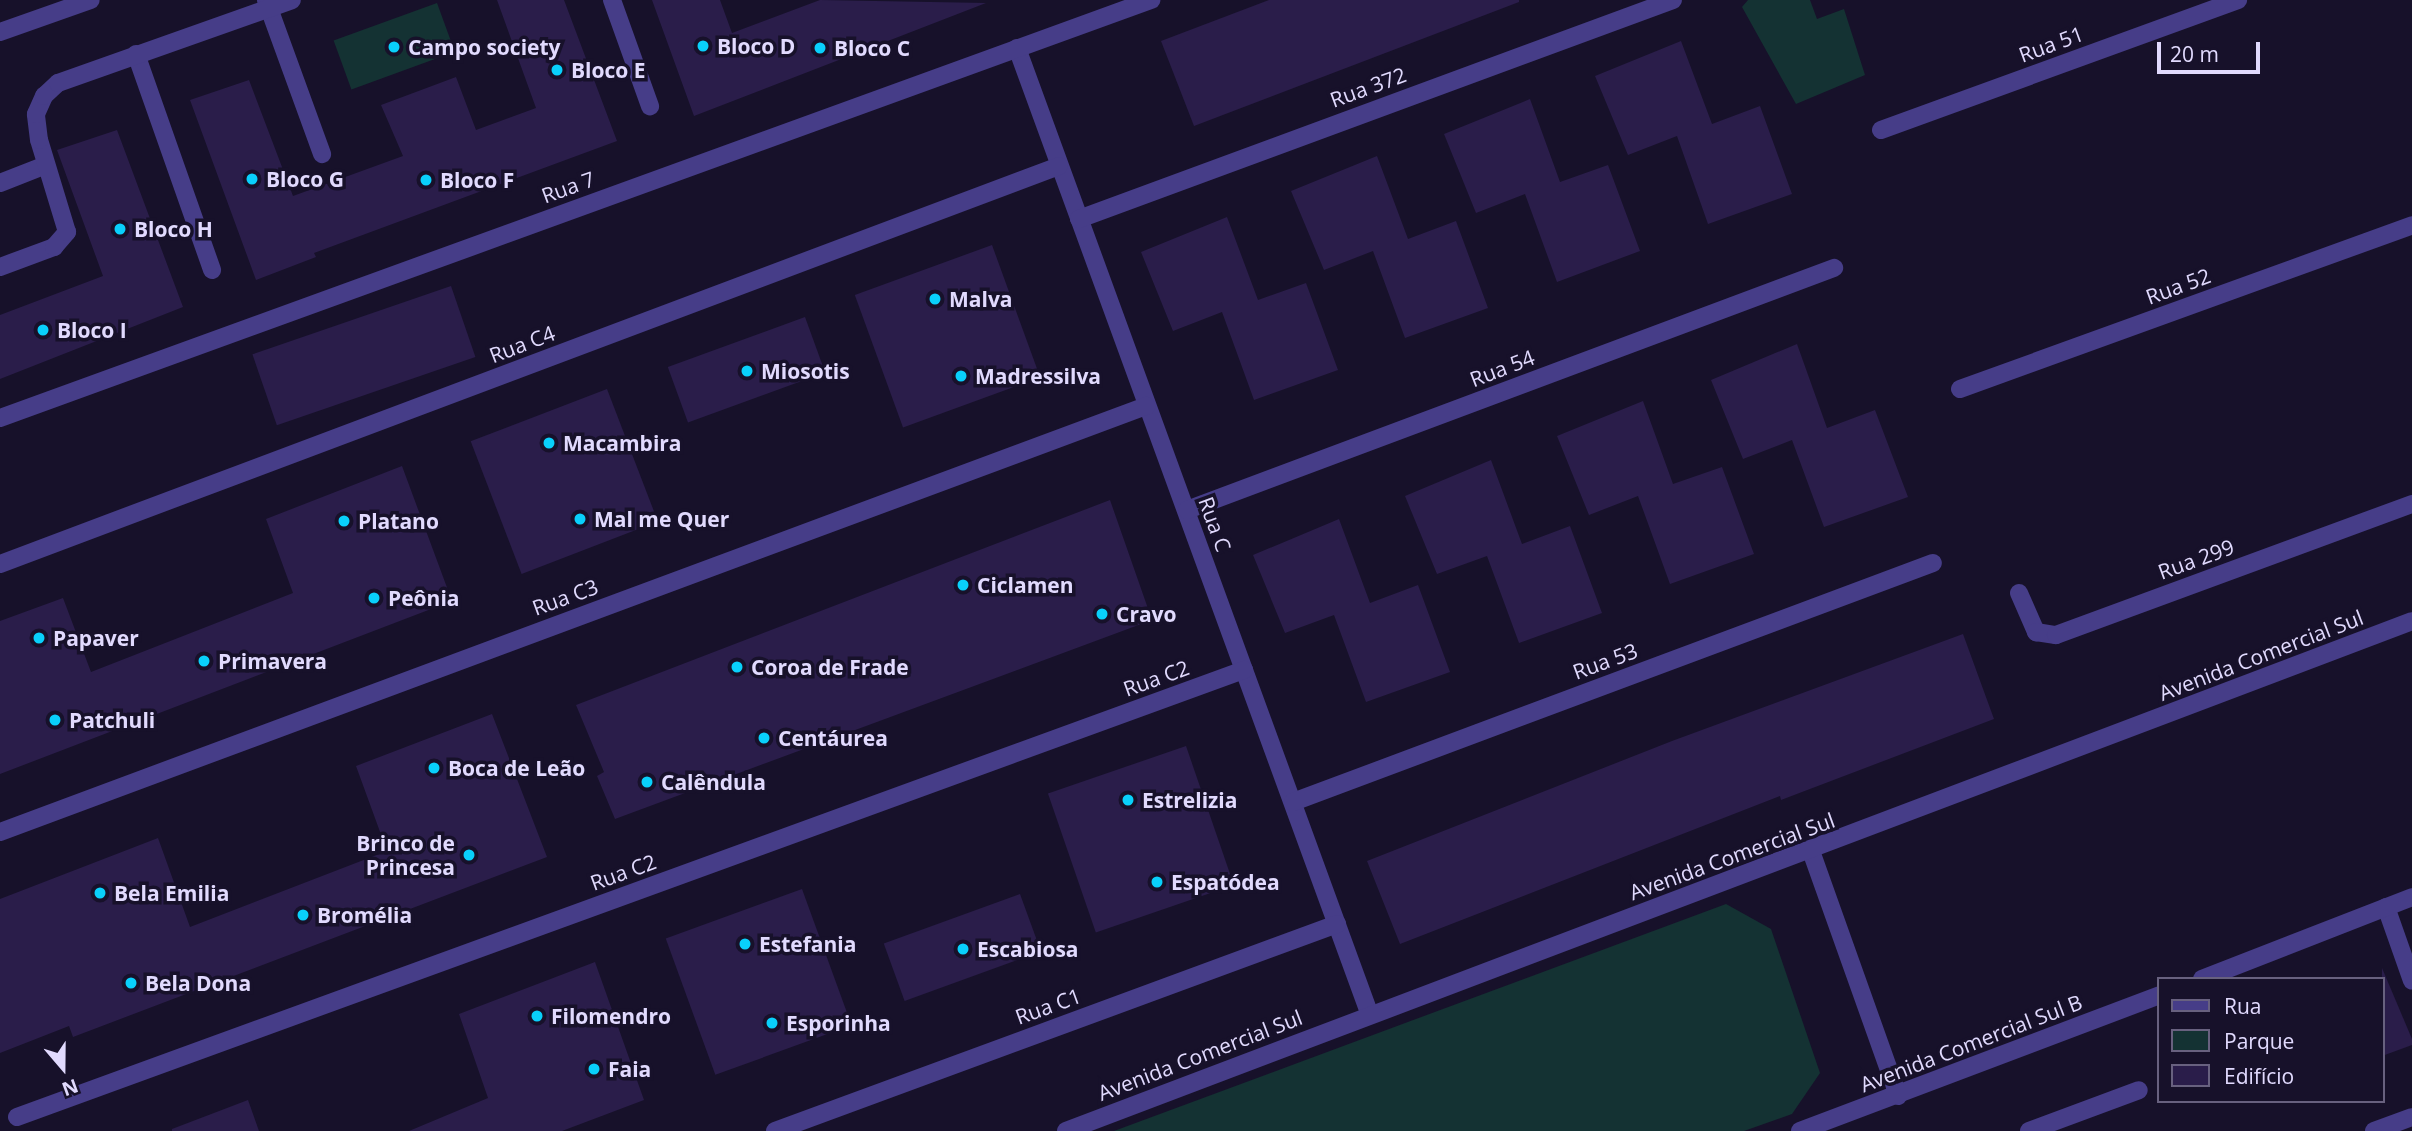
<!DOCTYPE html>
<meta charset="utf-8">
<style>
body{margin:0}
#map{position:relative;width:2412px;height:1131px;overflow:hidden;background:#17112a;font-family:"Open Sans",sans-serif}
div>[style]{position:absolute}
.green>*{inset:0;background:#143233;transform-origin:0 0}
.building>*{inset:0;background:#2a1d4a;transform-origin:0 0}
.minor>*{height:18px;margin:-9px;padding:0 9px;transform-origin:9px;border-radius:9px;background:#463d88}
.dots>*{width:19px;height:19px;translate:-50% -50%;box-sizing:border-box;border:4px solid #17112a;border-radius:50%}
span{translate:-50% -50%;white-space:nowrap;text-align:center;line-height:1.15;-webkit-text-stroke:7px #17112a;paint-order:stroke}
.street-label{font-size:21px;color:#e1dafe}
.poi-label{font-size:21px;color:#e1dafe;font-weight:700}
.left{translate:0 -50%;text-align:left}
.right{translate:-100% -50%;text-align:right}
.legend{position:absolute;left:2157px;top:977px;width:228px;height:126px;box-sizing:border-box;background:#17112a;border:2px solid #68617f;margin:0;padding:9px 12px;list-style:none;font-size:21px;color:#e1dafe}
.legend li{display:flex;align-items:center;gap:14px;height:35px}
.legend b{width:35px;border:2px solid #68617f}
.north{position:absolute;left:28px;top:1033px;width:70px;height:70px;-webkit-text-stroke:5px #17112a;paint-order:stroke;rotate:160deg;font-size:19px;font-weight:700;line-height:28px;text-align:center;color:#e1dafe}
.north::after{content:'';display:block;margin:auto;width:24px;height:32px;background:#e1dafe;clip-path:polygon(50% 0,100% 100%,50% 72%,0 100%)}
.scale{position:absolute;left:2157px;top:42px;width:103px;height:32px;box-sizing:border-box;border:4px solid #e1dafe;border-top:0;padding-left:9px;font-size:21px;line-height:24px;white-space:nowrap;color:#e1dafe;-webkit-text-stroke:5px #17112a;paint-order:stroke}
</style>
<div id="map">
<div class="green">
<div style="clip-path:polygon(1748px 0,1810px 0,1817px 19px,1844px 9px,1865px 75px,1796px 104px,1742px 7px)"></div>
<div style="left:437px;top:3px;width:52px;height:110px;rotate:70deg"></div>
<div style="clip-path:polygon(1726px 904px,1771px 929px,1820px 1073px,1792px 1114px,1744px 1131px,1114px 1131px)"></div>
</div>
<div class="building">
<div style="clip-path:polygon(497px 0,564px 0,617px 141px,314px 253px,316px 257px,256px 280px,190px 100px,249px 80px,293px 196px,403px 156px,381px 105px,456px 77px,476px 130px,536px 108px)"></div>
<div style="clip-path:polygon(652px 0,720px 0,732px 33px,820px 0,986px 3px,694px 116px)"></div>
<div style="clip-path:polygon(1269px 0,1519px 0,1519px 2px,1194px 126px,1161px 41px)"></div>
<div style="clip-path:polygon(1681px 41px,1712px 124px,1760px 106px,1792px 194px,1708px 224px,1677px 136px,1628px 155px,1595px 76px)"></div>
<div style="clip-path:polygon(1530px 99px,1560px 182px,1608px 165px,1640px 251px,1557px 282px,1525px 194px,1476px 213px,1444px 134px)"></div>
<div style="clip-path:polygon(117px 130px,183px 307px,0 379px,0 315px,103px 276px,57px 150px)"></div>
<div style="clip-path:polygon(1377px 156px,1408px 239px,1456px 221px,1488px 308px,1405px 338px,1373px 251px,1324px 270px,1291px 191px)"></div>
<div style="clip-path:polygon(1227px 217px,1258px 300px,1306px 283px,1338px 370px,1254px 400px,1222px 312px,1173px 331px,1141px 252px)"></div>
<div style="left:992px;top:245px;width:141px;height:146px;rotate:70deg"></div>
<div style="left:451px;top:286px;width:75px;height:210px;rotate:71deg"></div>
<div style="left:805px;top:317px;width:59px;height:146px;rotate:70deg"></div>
<div style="clip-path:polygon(1797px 344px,1827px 428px,1875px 410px,1908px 497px,1824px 527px,1792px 440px,1743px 459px,1711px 380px)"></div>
<div style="left:607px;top:389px;width:142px;height:146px;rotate:69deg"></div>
<div style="clip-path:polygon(1643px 401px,1673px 484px,1722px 467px,1754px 554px,1670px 584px,1638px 496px,1589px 515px,1557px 436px)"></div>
<div style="clip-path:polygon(1491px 460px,1522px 544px,1570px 526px,1602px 613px,1519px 643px,1487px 556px,1437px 574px,1405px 496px)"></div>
<div style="clip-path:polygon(402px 466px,452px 601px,0 774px,0 621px,63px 598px,91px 672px,293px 593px,266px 519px)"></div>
<div style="clip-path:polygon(1110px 500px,1152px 620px,615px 819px,597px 776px,604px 772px,576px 705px)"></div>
<div style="clip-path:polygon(1339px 519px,1370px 603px,1418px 585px,1450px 672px,1366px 702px,1334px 615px,1285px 633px,1253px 555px)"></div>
<div style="clip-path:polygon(1963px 634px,1994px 719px,1781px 800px,1780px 796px,1400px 944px,1367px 861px,1672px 741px)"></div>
<div style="clip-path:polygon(492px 714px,547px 857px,73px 1037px,69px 1026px,0 1053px,0 899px,158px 838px,190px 927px,387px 851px,356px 766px)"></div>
<div style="left:1186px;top:746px;width:147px;height:146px;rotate:71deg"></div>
<div style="left:802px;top:889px;width:145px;height:145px;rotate:70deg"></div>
<div style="left:1020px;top:894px;width:61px;height:145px;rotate:70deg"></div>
<div style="clip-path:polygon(595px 962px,644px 1100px,562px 1131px,409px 1131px,488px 1098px,459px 1014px)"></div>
<div style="clip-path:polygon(2382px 968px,2412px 1039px,2412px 1045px,2382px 1056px)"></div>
<div style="clip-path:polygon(248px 1100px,259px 1131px,172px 1131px,172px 1129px)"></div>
</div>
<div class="minor">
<div style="left:266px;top:0;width:164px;rotate:70deg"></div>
<div style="left:612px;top:0;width:113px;rotate:70.3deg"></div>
<div style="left:0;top:32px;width:96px;rotate:-19.4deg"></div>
<div style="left:1017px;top:48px;width:1029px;rotate:69.95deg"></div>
<div style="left:136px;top:54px;width:229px;rotate:70.6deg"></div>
<div style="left:1881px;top:130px;width:380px;rotate:-20deg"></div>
<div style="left:0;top:183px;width:49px;rotate:-21.4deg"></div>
<div style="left:1079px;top:219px;width:633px;rotate:-20.24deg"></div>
<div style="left:0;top:267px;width:58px;rotate:-20.3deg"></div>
<div style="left:54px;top:247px;width:20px;rotate:-49deg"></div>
<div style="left:67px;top:232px;width:96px;rotate:-106.9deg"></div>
<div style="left:39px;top:140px;width:26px;rotate:-97deg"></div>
<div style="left:36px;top:114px;width:20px;rotate:-66deg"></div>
<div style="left:44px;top:96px;width:19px;rotate:-43deg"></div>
<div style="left:58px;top:83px;width:248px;rotate:-19.5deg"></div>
<div style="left:1960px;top:389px;width:481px;rotate:-19.9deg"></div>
<div style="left:0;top:418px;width:1225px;rotate:-19.96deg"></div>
<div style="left:1187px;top:510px;width:691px;rotate:-20.51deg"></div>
<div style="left:0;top:564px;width:1131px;rotate:-20.6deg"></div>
<div style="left:2019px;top:593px;width:43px;rotate:66.4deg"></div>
<div style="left:2036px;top:632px;width:20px;rotate:9deg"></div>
<div style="left:2056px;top:635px;width:379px;rotate:-20.2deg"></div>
<div style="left:1293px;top:802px;width:683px;rotate:-20.48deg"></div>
<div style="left:0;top:832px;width:1223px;rotate:-20.39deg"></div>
<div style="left:1811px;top:851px;width:260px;rotate:70.4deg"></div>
<div style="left:2386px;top:907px;width:78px;rotate:70.6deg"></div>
<div style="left:2202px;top:979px;width:225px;rotate:-21.3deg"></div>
<div style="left:17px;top:1117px;width:1306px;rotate:-20.02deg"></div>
<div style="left:775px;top:1131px;width:599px;rotate:-20.22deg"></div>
<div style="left:1066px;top:1131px;width:1439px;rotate:-20.75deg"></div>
<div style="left:1800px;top:1131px;width:383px;rotate:-20.7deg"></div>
<div style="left:2029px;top:1131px;width:117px;rotate:-20.4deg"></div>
<div style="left:2374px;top:1131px;width:40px;rotate:-20.2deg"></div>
</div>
<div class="dots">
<div style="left:703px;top:46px;background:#09d0fb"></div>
<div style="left:394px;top:47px;background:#09d0fb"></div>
<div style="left:820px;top:48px;background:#09d0fb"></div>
<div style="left:557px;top:70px;background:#09d0fb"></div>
<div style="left:252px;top:179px;background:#09d0fb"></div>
<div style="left:426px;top:180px;background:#09d0fb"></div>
<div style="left:120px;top:229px;background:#09d0fb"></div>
<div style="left:935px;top:299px;background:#09d0fb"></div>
<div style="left:43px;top:330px;background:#09d0fb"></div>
<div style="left:747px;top:371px;background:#09d0fb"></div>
<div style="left:961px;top:376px;background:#09d0fb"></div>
<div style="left:549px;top:443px;background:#09d0fb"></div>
<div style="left:580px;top:519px;background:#09d0fb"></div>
<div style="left:344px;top:521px;background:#09d0fb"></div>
<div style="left:963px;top:585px;background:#09d0fb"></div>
<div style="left:374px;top:598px;background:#09d0fb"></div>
<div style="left:1102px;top:614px;background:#09d0fb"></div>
<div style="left:39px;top:638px;background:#09d0fb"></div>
<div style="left:204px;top:661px;background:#09d0fb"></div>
<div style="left:737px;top:667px;background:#09d0fb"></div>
<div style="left:55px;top:720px;background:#09d0fb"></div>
<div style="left:764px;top:738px;background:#09d0fb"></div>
<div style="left:434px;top:768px;background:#09d0fb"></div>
<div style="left:647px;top:782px;background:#09d0fb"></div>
<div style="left:1128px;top:800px;background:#09d0fb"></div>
<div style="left:469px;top:855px;background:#09d0fb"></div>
<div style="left:1157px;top:882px;background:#09d0fb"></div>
<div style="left:100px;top:893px;background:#09d0fb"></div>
<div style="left:303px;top:915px;background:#09d0fb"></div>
<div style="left:745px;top:944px;background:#09d0fb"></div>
<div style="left:963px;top:949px;background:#09d0fb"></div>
<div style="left:131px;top:983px;background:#09d0fb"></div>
<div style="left:537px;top:1016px;background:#09d0fb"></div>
<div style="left:772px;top:1023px;background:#09d0fb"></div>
<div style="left:594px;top:1069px;background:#09d0fb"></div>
</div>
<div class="street-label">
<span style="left:2051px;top:44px;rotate:-20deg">Rua 51</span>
<span style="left:1368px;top:87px;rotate:-20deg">Rua 372</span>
<span style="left:568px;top:187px;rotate:-20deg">Rua 7</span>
<span style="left:2178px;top:286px;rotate:-20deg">Rua 52</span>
<span style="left:522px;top:344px;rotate:-21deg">Rua C4</span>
<span style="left:1502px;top:368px;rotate:-21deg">Rua 54</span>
<span style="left:1215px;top:524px;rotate:70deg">Rua C</span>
<span style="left:2196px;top:559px;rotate:-20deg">Rua 299</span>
<span style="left:565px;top:597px;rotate:-20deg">Rua C3</span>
<span style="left:2261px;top:655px;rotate:-21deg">Avenida Comercial Sul</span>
<span style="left:1605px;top:661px;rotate:-20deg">Rua 53</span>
<span style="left:1156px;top:678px;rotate:-20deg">Rua C2</span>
<span style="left:1732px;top:856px;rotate:-20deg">Avenida Comercial Sul</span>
<span style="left:623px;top:872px;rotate:-20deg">Rua C2</span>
<span style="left:1048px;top:1006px;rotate:-20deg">Rua C1</span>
<span style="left:1971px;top:1043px;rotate:-21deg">Avenida Comercial Sul B</span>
<span style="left:1200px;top:1055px;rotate:-21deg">Avenida Comercial Sul</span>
</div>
<div class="poi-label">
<span class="left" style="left:717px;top:46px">Bloco D</span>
<span class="left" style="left:408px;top:47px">Campo society</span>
<span class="left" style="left:834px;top:48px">Bloco C</span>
<span class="left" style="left:571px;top:70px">Bloco E</span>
<span class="left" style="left:266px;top:179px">Bloco G</span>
<span class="left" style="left:440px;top:180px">Bloco F</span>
<span class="left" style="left:134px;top:229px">Bloco H</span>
<span class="left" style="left:949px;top:299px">Malva</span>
<span class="left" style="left:57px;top:330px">Bloco I</span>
<span class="left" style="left:761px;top:371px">Miosotis</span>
<span class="left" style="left:975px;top:376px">Madressilva</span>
<span class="left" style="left:563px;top:443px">Macambira</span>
<span class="left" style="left:594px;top:519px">Mal me Quer</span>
<span class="left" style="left:358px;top:521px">Platano</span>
<span class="left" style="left:977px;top:585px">Ciclamen</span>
<span class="left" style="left:388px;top:598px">Peônia</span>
<span class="left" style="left:1116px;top:614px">Cravo</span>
<span class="left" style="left:53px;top:638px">Papaver</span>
<span class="left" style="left:218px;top:661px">Primavera</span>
<span class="left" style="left:751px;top:667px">Coroa de Frade</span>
<span class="left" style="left:69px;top:720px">Patchuli</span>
<span class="left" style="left:778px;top:738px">Centáurea</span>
<span class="left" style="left:448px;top:768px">Boca de Leão</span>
<span class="left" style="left:661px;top:782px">Calêndula</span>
<span class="left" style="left:1142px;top:800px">Estrelizia</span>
<span class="right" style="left:455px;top:855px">Brinco de<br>Princesa</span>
<span class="left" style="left:1171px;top:882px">Espatódea</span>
<span class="left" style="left:114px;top:893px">Bela Emilia</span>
<span class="left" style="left:317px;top:915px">Bromélia</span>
<span class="left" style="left:759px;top:944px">Estefania</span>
<span class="left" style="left:977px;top:949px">Escabiosa</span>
<span class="left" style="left:145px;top:983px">Bela Dona</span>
<span class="left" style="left:551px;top:1016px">Filomendro</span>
<span class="left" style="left:786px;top:1023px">Esporinha</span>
<span class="left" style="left:608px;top:1069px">Faia</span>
</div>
<ul class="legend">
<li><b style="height:9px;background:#463d88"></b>Rua</li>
<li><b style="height:19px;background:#143233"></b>Parque</li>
<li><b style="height:19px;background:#2a1d4a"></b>Edifício</li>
</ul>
<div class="north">N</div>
<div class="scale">20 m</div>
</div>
